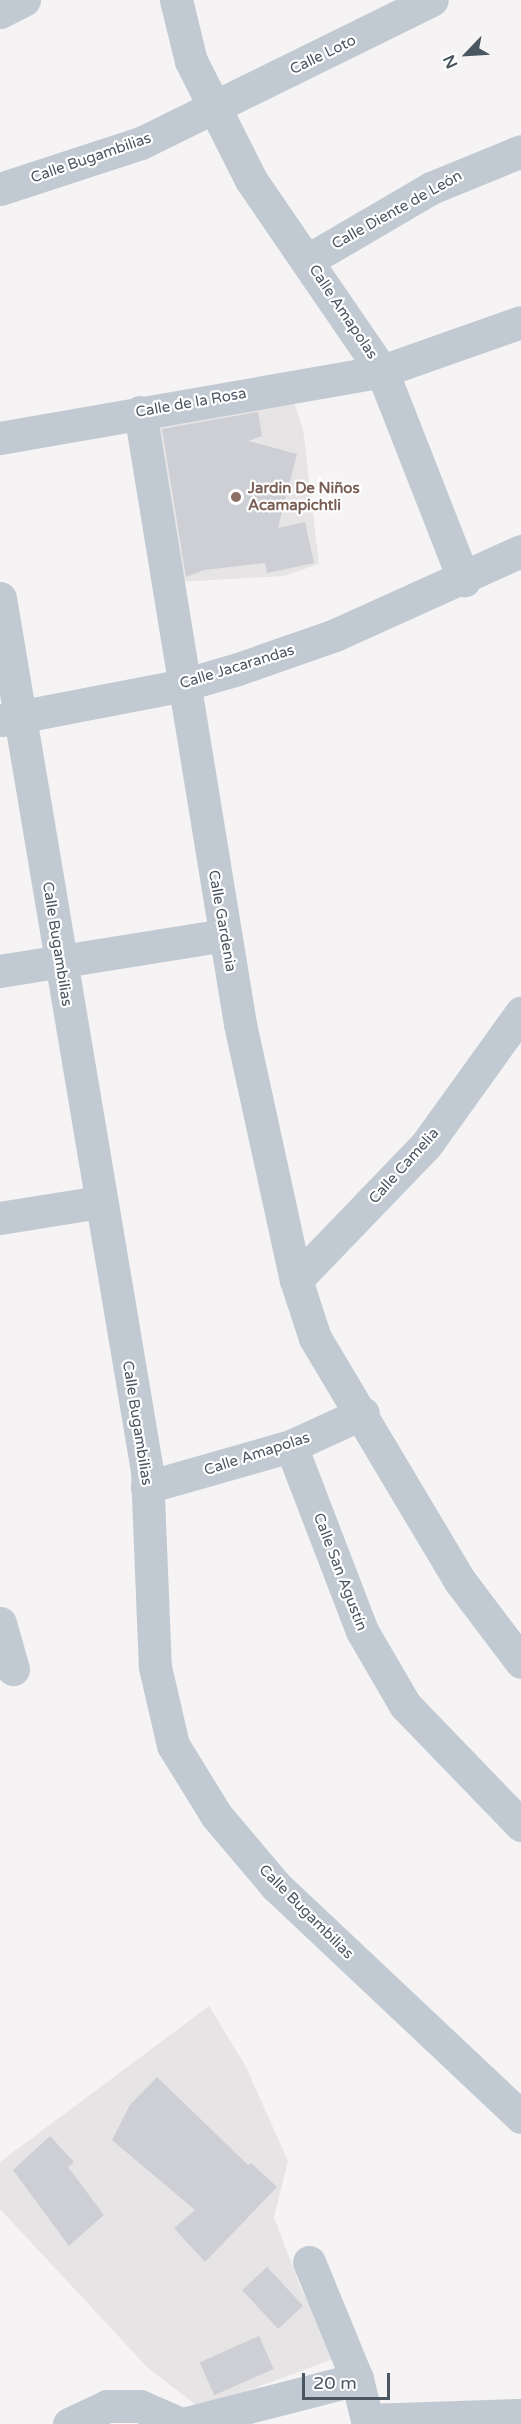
<!DOCTYPE html>
<meta charset="utf-8">
<style>
body{margin:0}
#map{position:relative;width:521px;height:2424px;overflow:hidden;background:#f5f3f3;font-family:"Varela Round",sans-serif}
div>[style]{position:absolute}
.education>*{inset:0;background:#e6e4e5}
.building>*{inset:0;background:#cdcfd5;transform-origin:0 0}
.minor>*{height:33px;margin:-16.5px;padding:0 16.5px;transform-origin:16.5px;border-radius:16.5px;background:#c1cad2}
.dots>*{width:16px;height:16px;translate:-50% -50%;box-sizing:border-box;border:3px solid #fff;border-radius:50%}
span{translate:-50% -50%;white-space:nowrap;text-align:center;line-height:1.15;-webkit-text-stroke:4.5px #fff;paint-order:stroke}
.street-label{font-size:15px;color:#4a5661}
.education-label{font-size:15px;color:#785e54;font-weight:700}
.left{translate:0 -50%;text-align:left}
.north{position:absolute;left:437px;top:24px;width:60px;height:60px;-webkit-text-stroke:4px #fff;paint-order:stroke;rotate:245deg;font-size:16px;font-weight:700;line-height:24px;text-align:center;color:#4a5661}
.north::after{content:'';display:block;margin:auto;width:21px;height:27px;background:#4a5661;clip-path:polygon(50% 0,100% 100%,50% 72%,0 100%)}
.scale{position:absolute;left:302px;top:2373px;width:88px;height:27px;box-sizing:border-box;border:3px solid #4a5661;border-top:0;padding-left:8px;font-size:18px;line-height:21px;white-space:nowrap;color:#4a5661;-webkit-text-stroke:4px #fff;paint-order:stroke}
</style>
<div id="map">
<div class="education">
<div style="clip-path:polygon(290px 390px,303px 429px,319px 564px,284px 576px,179px 582px,146px 418px)"></div>
<div style="clip-path:polygon(209px 2006px,245px 2065px,288px 2161px,274px 2217px,300px 2286px,336px 2358px,200px 2408px,148px 2368px,0 2209px,0 2162px)"></div>
</div>
<div class="building">
<div style="clip-path:polygon(258px 412px,262px 436px,248px 441px,297px 454px,278px 528px,305px 522px,314px 563px,267px 573px,265px 563px,204px 570px,186px 577px,162px 429px)"></div>
<div style="clip-path:polygon(157px 2077px,248px 2165px,251px 2163px,277px 2187px,205px 2262px,174px 2228px,195px 2210px,112px 2140px,130px 2105px)"></div>
<div style="clip-path:polygon(50px 2136px,74px 2162px,68px 2167px,104px 2215px,69px 2246px,13px 2170px)"></div>
<div style="left:267px;top:2267px;width:53px;height:34px;rotate:47deg"></div>
<div style="left:259px;top:2336px;width:36px;height:65px;rotate:66deg"></div>
</div>
<div class="minor">
<div style="left:176px;top:0;width:63px;rotate:76.2deg"></div>
<div style="left:191px;top:61px;width:133px;rotate:63.2deg"></div>
<div style="left:251px;top:180px;width:232px;rotate:55.6deg"></div>
<div style="left:382px;top:371px;width:225px;rotate:68.6deg"></div>
<div style="left:0;top:12px;width:27px;rotate:-27deg"></div>
<div style="left:0;top:189px;width:148px;rotate:-18.1deg"></div>
<div style="left:141px;top:143px;width:324px;rotate:-26.2deg"></div>
<div style="left:308px;top:260px;width:143px;rotate:-30.3deg"></div>
<div style="left:431px;top:188px;width:97px;rotate:-22.3deg"></div>
<div style="left:140px;top:412px;width:620px;rotate:80.72deg"></div>
<div style="left:240px;top:1024px;width:262px;rotate:77.7deg"></div>
<div style="left:296px;top:1280px;width:61px;rotate:71.9deg"></div>
<div style="left:315px;top:1338px;width:283px;rotate:59.2deg"></div>
<div style="left:460px;top:1581px;width:101px;rotate:53deg"></div>
<div style="left:0;top:438px;width:388px;rotate:-9.9deg"></div>
<div style="left:382px;top:371px;width:147px;rotate:-19.4deg"></div>
<div style="left:0;top:598px;width:885px;rotate:80.44deg"></div>
<div style="left:147px;top:1471px;width:196px;rotate:87.7deg"></div>
<div style="left:155px;top:1667px;width:80px;rotate:77deg"></div>
<div style="left:173px;top:1745px;width:82px;rotate:58.4deg"></div>
<div style="left:216px;top:1815px;width:93px;rotate:49.8deg"></div>
<div style="left:276px;top:1886px;width:337px;rotate:43.3deg"></div>
<div style="left:2px;top:720px;width:184px;rotate:-10.9deg"></div>
<div style="left:183px;top:685px;width:57px;rotate:-16.2deg"></div>
<div style="left:238px;top:669px;width:103px;rotate:-19.3deg"></div>
<div style="left:335px;top:635px;width:204px;rotate:-24.3deg"></div>
<div style="left:0;top:971px;width:227px;rotate:-9.1deg"></div>
<div style="left:0;top:1218px;width:101px;rotate:-9.1deg"></div>
<div style="left:296px;top:1280px;width:187px;rotate:-46.1deg"></div>
<div style="left:426px;top:1145px;width:163px;rotate:-54.3deg"></div>
<div style="left:291px;top:1446px;width:198px;rotate:69deg"></div>
<div style="left:362px;top:1631px;width:86px;rotate:59.8deg"></div>
<div style="left:405px;top:1705px;width:167px;rotate:46deg"></div>
<div style="left:147px;top:1487px;width:150px;rotate:-15.9deg"></div>
<div style="left:291px;top:1446px;width:79px;rotate:-24.6deg"></div>
<div style="left:0;top:1623px;width:48px;rotate:74.2deg"></div>
<div style="left:309px;top:2262px;width:126px;rotate:67.7deg"></div>
<div style="left:357px;top:2379px;width:46px;rotate:76.3deg"></div>
<div style="left:367px;top:2420px;width:154px;rotate:-1.9deg"></div>
<div style="left:69px;top:2424px;width:42px;rotate:-25.3deg"></div>
<div style="left:107px;top:2406px;width:33px"></div>
<div style="left:140px;top:2406px;width:45px;rotate:23.7deg"></div>
<div style="left:183px;top:2424px;width:180px;rotate:-14.5deg"></div>
</div>
<div class="dots">
<div style="left:236px;top:497px;background:#8d6e63"></div>
</div>
<div class="street-label">
<span style="left:323px;top:55px;rotate:-26deg">Calle Loto</span>
<span style="left:91px;top:158px;rotate:-19deg">Calle Bugambilias</span>
<span style="left:397px;top:210px;rotate:-29deg">Calle Diente de León</span>
<span style="left:343px;top:312px;rotate:56deg">Calle Amapolas</span>
<span style="left:191px;top:403px;rotate:-10deg">Calle de la Rosa</span>
<span style="left:237px;top:667px;rotate:-17deg">Calle Jacarandas</span>
<span style="left:222px;top:921px;rotate:80deg">Calle Gardenia</span>
<span style="left:57px;top:944px;rotate:81deg">Calle Bugambilias</span>
<span style="left:404px;top:1166px;rotate:-48deg">Calle Camelia</span>
<span style="left:137px;top:1423px;rotate:81deg">Calle Bugambilias</span>
<span style="left:257px;top:1454px;rotate:-18deg">Calle Amapolas</span>
<span style="left:340px;top:1572px;rotate:69deg">Calle San Agustín</span>
<span style="left:306px;top:1912px;rotate:45deg">Calle Bugambilias</span>
</div>
<div class="education-label">
<span class="left" style="left:248px;top:497px">Jardin De Niños<br>Acamapichtli</span>
</div>
<div class="north">N</div>
<div class="scale">20 m</div>
</div>
